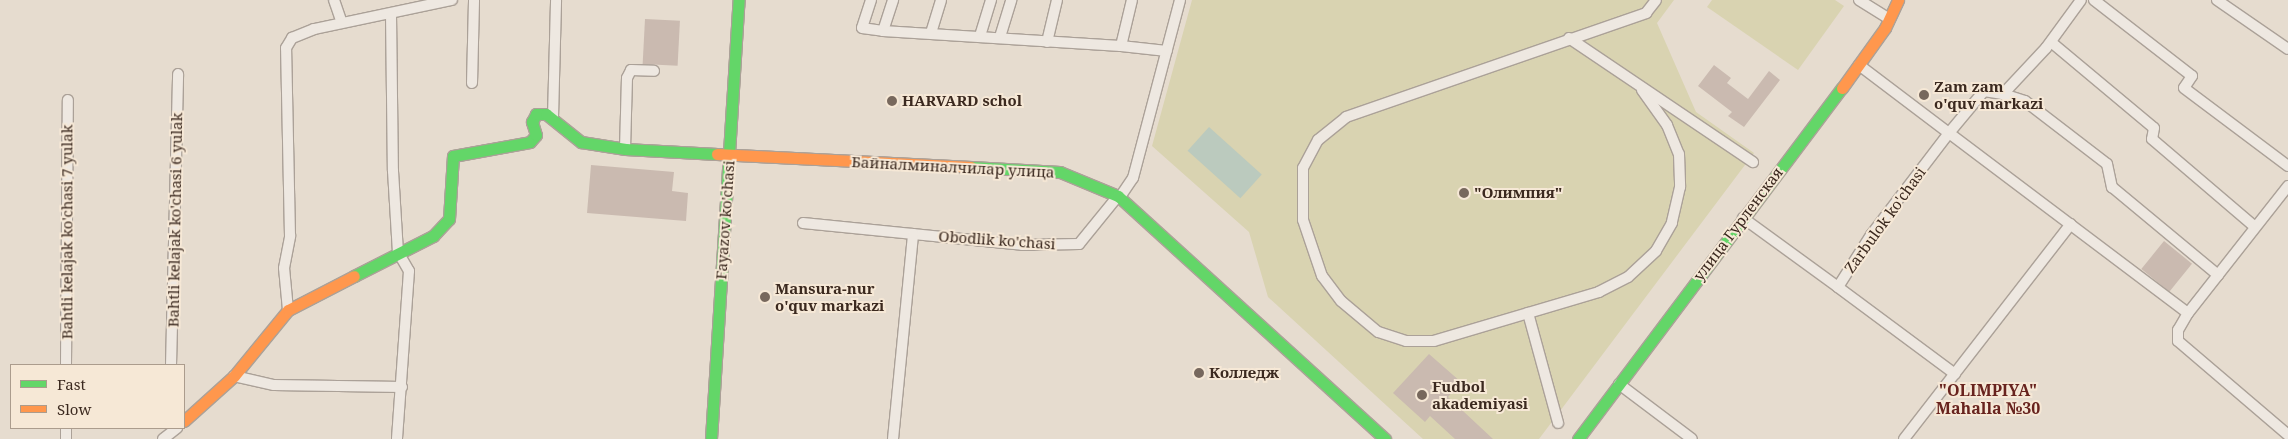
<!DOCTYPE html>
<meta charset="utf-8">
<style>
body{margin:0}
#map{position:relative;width:2288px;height:439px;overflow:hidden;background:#e6dccf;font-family:"Noto Serif",serif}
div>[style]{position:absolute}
.green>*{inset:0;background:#d9d3b1}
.water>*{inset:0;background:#bbcabe;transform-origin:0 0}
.building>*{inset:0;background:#cabab0;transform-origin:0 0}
.roads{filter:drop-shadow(1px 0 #aba198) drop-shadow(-1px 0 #aba198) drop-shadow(0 1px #aba198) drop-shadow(0 -1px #aba198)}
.street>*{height:10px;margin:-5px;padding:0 5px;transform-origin:5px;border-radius:5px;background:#eee8e1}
.fast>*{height:11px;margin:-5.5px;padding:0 5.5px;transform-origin:5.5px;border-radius:5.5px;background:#63d668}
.slow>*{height:11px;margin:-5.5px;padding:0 5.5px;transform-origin:5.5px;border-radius:5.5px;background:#ff974d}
.dots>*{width:14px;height:14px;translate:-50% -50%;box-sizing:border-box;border:2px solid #f6e8d6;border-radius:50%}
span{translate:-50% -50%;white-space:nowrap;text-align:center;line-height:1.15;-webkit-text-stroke:4px #f6e8d6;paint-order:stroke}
.poi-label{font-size:15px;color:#3b291f;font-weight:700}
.left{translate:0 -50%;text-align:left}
.street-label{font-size:15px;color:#3b291f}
.neighbourhood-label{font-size:16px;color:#68231e;font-weight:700}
.legend{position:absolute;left:10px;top:364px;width:175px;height:65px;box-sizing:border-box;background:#f6e8d6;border:1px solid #ab9c8d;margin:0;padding:6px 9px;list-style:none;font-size:15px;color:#3b291f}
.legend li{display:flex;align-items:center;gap:10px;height:25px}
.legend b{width:25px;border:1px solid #ab9c8d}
</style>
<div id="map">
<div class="green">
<div style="clip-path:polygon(1192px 0,1674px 0,1657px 23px,1696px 112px,1754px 153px,1539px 439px,1423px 439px,1268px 297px,1249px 232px,1152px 146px)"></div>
<div style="clip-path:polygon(1712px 0,1835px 0,1844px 6px,1798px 70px,1707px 7px)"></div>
</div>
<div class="water">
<div style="left:1209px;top:127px;width:71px;height:32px;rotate:42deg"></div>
</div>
<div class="building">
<div style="left:645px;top:19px;width:35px;height:45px;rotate:3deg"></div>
<div style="clip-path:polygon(1714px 65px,1731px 78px,1727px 83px,1748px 99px,1769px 71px,1780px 80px,1744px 127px,1728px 116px,1732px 112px,1698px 86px)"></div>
<div style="clip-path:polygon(591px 165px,674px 172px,672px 191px,688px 193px,686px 221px,587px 213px)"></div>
<div style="left:2164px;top:241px;width:36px;height:36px;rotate:39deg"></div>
<div style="clip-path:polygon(1429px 354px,1461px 382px,1448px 397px,1493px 439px,1455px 439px,1430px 416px,1425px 422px,1393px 393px)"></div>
</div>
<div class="roads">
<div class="street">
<div style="left:334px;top:0;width:24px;rotate:71deg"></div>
<div style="left:871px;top:0;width:29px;rotate:108deg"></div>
<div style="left:862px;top:28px;width:21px;rotate:8deg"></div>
<div style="left:883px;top:31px;width:33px;rotate:-72deg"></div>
<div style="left:1859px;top:0;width:36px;rotate:32deg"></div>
<div style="left:2094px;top:0;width:124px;rotate:37.8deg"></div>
<div style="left:2192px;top:76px;width:14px;rotate:124deg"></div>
<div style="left:2184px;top:88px;width:130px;rotate:36.9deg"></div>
<div style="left:2217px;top:0;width:86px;rotate:34.6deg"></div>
<div style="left:391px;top:14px;width:157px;rotate:89.3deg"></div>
<div style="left:393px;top:171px;width:81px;rotate:86.5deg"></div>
<div style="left:398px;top:252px;width:22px;rotate:60deg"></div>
<div style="left:409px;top:271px;width:168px;rotate:94.1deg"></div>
<div style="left:883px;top:31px;width:238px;rotate:3.6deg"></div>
<div style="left:1121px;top:46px;width:47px;rotate:-76.6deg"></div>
<div style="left:931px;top:33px;width:34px;rotate:-73deg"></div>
<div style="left:980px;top:36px;width:38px;rotate:-73deg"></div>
<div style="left:1000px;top:37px;width:39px;rotate:-73deg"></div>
<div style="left:1569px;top:38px;width:222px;rotate:34deg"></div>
<div style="left:1047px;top:42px;width:43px;rotate:-76.6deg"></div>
<div style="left:2051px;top:42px;width:134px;rotate:39.9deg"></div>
<div style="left:2154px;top:128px;width:11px;rotate:100deg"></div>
<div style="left:2152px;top:139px;width:135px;rotate:40.5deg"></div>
<div style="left:1121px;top:46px;width:46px;rotate:6.2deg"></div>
<div style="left:1859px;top:65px;width:113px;rotate:37.1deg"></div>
<div style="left:1949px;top:133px;width:55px;rotate:-50.2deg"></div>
<div style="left:1984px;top:91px;width:19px;rotate:9deg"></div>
<div style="left:2003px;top:94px;width:63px;rotate:-46.9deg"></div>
<div style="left:2046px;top:48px;width:59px;rotate:-53.9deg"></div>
<div style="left:472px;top:83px;width:83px;rotate:-88.6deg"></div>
<div style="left:1642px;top:90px;width:43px;rotate:54.5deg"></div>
<div style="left:1667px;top:125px;width:31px;rotate:68deg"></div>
<div style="left:1679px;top:154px;width:33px;rotate:88deg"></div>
<div style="left:1680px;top:187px;width:37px;rotate:103deg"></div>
<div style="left:1672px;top:223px;width:32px;rotate:120deg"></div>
<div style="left:1656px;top:251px;width:38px;rotate:137deg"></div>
<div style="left:1628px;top:277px;width:33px;rotate:153deg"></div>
<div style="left:1599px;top:292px;width:172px;rotate:163.5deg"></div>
<div style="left:1434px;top:341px;width:28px;rotate:180deg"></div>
<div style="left:1406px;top:341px;width:29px;rotate:-162deg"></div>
<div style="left:1378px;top:332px;width:48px;rotate:-140deg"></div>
<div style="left:1341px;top:301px;width:31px;rotate:-127deg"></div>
<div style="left:1322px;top:276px;width:59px;rotate:-108.7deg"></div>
<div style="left:1303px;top:220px;width:52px;rotate:-90deg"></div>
<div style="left:1303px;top:168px;width:32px;rotate:-62deg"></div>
<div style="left:1318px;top:140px;width:36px;rotate:-39deg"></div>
<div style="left:1346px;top:117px;width:318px;rotate:-19.1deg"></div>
<div style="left:1646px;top:13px;width:16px;rotate:-52deg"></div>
<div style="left:2003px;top:94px;width:23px;rotate:18deg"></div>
<div style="left:2025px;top:101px;width:103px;rotate:37.5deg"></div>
<div style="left:2107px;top:164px;width:24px;rotate:78deg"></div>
<div style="left:2112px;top:187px;width:138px;rotate:39.7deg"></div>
<div style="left:553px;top:117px;width:117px;rotate:-88.5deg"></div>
<div style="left:625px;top:149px;width:71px;rotate:-88.4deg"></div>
<div style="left:627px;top:78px;width:9px;rotate:-63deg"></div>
<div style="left:631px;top:70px;width:23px;rotate:2deg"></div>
<div style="left:2288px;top:186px;width:162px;rotate:128.2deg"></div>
<div style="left:2188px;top:313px;width:20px;rotate:120deg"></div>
<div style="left:2178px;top:330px;width:11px;rotate:90deg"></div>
<div style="left:2178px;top:341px;width:145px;rotate:40.5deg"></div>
<div style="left:1120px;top:197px;width:23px;rotate:-56deg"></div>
<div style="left:1133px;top:178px;width:184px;rotate:-75.2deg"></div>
<div style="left:1743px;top:218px;width:117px;rotate:36deg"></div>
<div style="left:803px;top:223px;width:220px;rotate:5.7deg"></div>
<div style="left:1022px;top:245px;width:57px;rotate:-1deg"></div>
<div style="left:1079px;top:244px;width:62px;rotate:-50.9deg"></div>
<div style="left:288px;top:310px;width:42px;rotate:-95.4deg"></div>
<div style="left:284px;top:268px;width:33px;rotate:-79deg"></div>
<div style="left:290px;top:236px;width:188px;rotate:-91.2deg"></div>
<div style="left:286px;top:48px;width:12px;rotate:-59deg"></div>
<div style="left:292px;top:38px;width:24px;rotate:-22deg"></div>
<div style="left:314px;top:29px;width:141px;rotate:-11.9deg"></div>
<div style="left:1528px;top:313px;width:114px;rotate:74.7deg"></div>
<div style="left:66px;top:365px;width:265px;rotate:-89.6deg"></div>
<div style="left:171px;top:365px;width:291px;rotate:-88.6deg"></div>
<div style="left:1955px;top:374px;width:146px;rotate:-143.4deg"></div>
<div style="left:1838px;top:287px;width:62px;rotate:-57.6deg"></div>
<div style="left:1871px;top:235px;width:128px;rotate:-52.6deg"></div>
<div style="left:1949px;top:133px;width:299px;rotate:37deg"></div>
<div style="left:234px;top:376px;width:41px;rotate:12.7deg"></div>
<div style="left:274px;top:385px;width:128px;rotate:0.9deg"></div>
<div style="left:1619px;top:384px;width:91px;rotate:37deg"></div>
<div style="left:66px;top:428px;width:11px;rotate:90deg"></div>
<div style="left:163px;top:439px;width:18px;rotate:-38deg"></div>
<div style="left:893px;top:439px;width:206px;rotate:-84.4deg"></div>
<div style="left:1904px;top:439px;width:272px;rotate:-52.2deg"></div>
</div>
<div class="fast">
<div style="left:971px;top:167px;width:89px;rotate:3.2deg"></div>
<div style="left:1060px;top:172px;width:63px;rotate:22.5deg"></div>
<div style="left:1118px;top:196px;width:361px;rotate:42.3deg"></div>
<div style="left:354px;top:276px;width:89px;rotate:-26.9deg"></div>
<div style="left:433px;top:236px;width:23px;rotate:-47deg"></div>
<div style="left:449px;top:219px;width:63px;rotate:-86.4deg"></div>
<div style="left:453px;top:156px;width:78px;rotate:-10.3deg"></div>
<div style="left:530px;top:142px;width:9px;rotate:-49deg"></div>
<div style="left:536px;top:135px;width:14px;rotate:-107deg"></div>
<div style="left:532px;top:122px;width:9px;rotate:-63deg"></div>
<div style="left:536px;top:114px;width:10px"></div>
<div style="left:546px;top:114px;width:45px;rotate:38.7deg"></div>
<div style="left:581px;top:142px;width:45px;rotate:9deg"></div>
<div style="left:625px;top:149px;width:92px;rotate:3.1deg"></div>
<div style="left:711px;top:439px;width:440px;rotate:-86.4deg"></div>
<div style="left:1578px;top:439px;width:439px;rotate:-53.1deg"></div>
</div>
<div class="slow">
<div style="left:1842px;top:88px;width:74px;rotate:-54.4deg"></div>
<div style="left:1885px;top:28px;width:31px;rotate:-65deg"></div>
<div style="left:717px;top:154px;width:254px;rotate:2.9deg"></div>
<div style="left:184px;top:421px;width:67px;rotate:-42deg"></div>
<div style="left:234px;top:376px;width:85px;rotate:-50.7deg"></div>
<div style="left:288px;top:310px;width:74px;rotate:-27.3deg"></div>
</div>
</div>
<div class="dots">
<div style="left:1924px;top:95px;background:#77685d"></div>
<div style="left:892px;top:101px;background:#77685d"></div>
<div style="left:1464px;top:193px;background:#77685d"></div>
<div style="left:765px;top:297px;background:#77685d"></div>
<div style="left:1199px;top:373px;background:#77685d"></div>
<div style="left:1422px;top:395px;background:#77685d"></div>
</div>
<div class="poi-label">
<span class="left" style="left:1934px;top:95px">Zam zam<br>o'quv markazi</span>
<span class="left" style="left:902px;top:101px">HARVARD schol</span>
<span class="left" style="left:1474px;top:193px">"Олимпия"</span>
<span class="left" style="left:775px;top:297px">Mansura-nur<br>o'quv markazi</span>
<span class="left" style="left:1209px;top:373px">Колледж</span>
<span class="left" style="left:1432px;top:395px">Fudbol<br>akademiyasi</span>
</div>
<div class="street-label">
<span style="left:953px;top:167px;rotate:3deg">Байналминалчилар улица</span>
<span style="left:175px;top:220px;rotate:-89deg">Bahtli kelajak ko'chasi 6 yulak</span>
<span style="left:725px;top:220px;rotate:-86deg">Fayazov ko'chasi</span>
<span style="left:1885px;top:220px;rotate:-54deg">Zarbulok ko'chasi</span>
<span style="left:1738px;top:224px;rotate:-53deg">улица Гурленская</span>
<span style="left:67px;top:232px;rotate:-90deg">Bahtli kelajak ko'chasi 7 yulak</span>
<span style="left:997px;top:240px;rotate:4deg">Obodlik ko'chasi</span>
</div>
<div class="neighbourhood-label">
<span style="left:1988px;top:399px">"OLIMPIYA"<br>Mahalla №30</span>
</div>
<ul class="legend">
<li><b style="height:6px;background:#63d668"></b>Fast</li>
<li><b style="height:6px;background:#ff974d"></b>Slow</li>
</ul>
</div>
